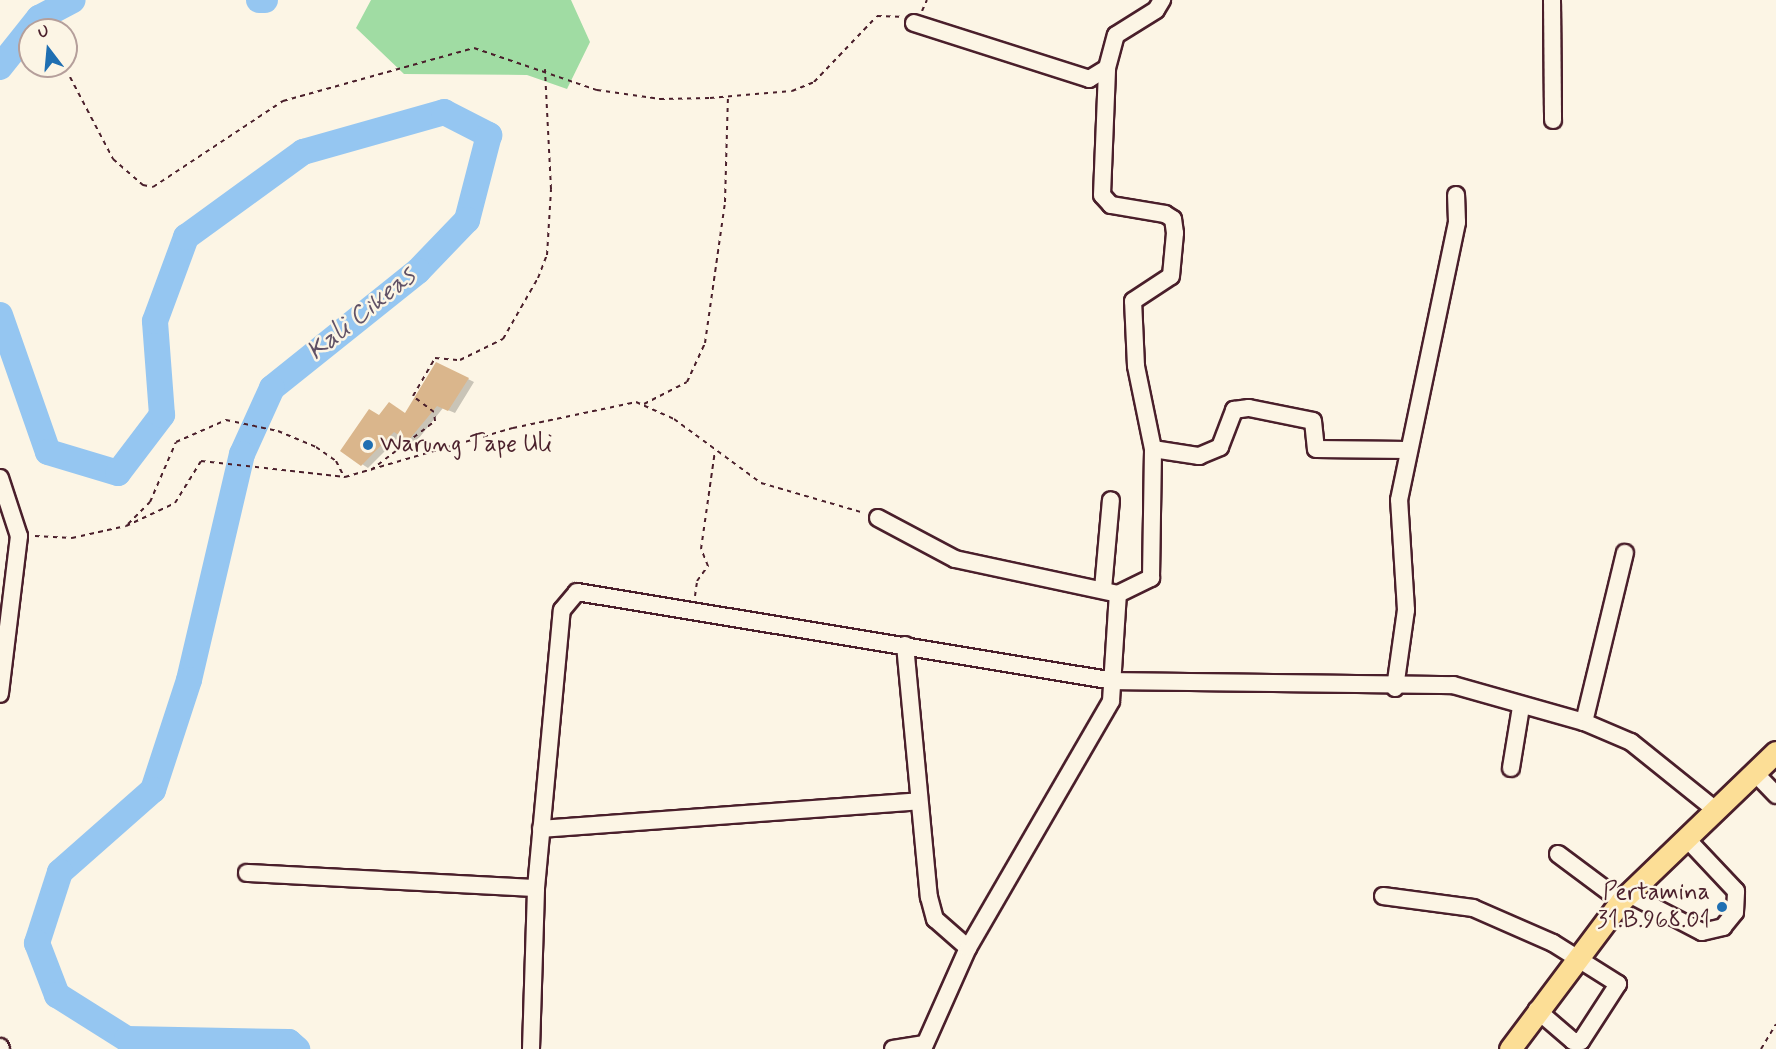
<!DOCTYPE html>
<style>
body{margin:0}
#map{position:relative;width:1776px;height:1049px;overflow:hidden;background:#fcf5e5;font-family:Mynerve,sans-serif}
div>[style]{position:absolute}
.green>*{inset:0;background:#a0dca3}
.shadow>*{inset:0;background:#0003}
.river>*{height:26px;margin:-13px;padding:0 13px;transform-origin:13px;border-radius:13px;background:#95c6f1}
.building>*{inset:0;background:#dab68c}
.path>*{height:2px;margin-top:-1px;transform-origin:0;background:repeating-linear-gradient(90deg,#4a1f2b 0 4.5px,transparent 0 9px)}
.roads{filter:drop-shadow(2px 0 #4a1f2b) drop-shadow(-2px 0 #4a1f2b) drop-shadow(0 2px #4a1f2b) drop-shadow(0 -2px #4a1f2b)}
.minor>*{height:16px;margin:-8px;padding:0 8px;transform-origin:8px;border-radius:8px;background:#fcf5e5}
.major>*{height:21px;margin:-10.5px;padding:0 10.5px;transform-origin:10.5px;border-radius:10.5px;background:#fcde96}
.dots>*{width:16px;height:16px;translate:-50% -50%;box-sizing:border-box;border:3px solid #fcf5e5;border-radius:50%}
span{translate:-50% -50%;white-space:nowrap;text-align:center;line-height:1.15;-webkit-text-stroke:5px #fcf5e5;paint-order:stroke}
.poi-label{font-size:24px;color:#4a1f2b}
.left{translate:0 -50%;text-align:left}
.right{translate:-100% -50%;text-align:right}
.water-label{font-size:26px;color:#605166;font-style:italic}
.north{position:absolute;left:18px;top:18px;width:60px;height:60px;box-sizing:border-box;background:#fcf5e5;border:2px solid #b59f9b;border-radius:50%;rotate:344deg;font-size:16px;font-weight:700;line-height:24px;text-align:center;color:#4a1f2b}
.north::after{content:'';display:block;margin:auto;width:21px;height:27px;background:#1f6fb2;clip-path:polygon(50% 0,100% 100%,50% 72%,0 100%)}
</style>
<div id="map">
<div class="green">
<div style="clip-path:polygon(371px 0,571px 0,590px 42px,567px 89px,527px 75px,404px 74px,356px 28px)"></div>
</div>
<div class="shadow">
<div style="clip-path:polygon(468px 379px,474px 382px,455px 413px,443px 408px,415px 443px,401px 435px,368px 468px,342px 451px,380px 417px,406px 415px)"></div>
</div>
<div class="river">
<div style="left:259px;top:0;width:6px"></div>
<div style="left:0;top:67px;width:63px;rotate:-51.5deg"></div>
<div style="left:39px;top:18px;width:38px;rotate:-28deg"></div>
<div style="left:0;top:315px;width:145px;rotate:70.7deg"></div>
<div style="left:48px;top:452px;width:73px;rotate:16.7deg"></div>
<div style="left:118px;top:473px;width:73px;rotate:-52.8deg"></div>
<div style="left:162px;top:415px;width:94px;rotate:-94.3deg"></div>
<div style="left:155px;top:321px;width:90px;rotate:-69.7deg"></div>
<div style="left:186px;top:237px;width:145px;rotate:-36deg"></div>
<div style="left:303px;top:152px;width:147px;rotate:-15.8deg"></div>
<div style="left:444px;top:112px;width:51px;rotate:27.1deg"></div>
<div style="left:489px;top:135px;width:88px;rotate:104.5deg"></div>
<div style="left:467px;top:220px;width:71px;rotate:133.9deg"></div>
<div style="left:418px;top:271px;width:187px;rotate:141.3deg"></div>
<div style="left:272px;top:388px;width:72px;rotate:114.4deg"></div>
<div style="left:242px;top:454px;width:232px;rotate:103.2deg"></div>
<div style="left:189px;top:680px;width:116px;rotate:108.1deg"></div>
<div style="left:153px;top:790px;width:124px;rotate:138.6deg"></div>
<div style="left:60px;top:872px;width:75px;rotate:107.9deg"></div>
<div style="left:37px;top:943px;width:56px;rotate:69deg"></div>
<div style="left:57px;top:995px;width:83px;rotate:32.2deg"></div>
<div style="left:127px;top:1039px;width:162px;rotate:1.1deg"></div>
<div style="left:289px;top:1042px;width:11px;rotate:41deg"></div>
</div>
<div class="building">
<div style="clip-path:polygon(436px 362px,469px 378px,448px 411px,437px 406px,408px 441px,394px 432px,361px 466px,340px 451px,369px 409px,379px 415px,389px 402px,405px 413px)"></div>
</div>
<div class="path">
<div style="left:922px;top:11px;width:12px;rotate:-66deg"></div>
<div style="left:70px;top:77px;width:93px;rotate:62.3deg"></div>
<div style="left:113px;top:159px;width:40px;rotate:41deg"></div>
<div style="left:143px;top:185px;width:10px;rotate:11deg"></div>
<div style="left:153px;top:187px;width:156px;rotate:-33.5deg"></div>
<div style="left:283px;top:101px;width:198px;rotate:-15.5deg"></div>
<div style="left:474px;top:48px;width:130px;rotate:18.9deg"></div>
<div style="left:597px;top:90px;width:64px;rotate:8.1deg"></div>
<div style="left:660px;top:99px;width:50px;rotate:-1.1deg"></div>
<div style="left:710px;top:98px;width:82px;rotate:-4.9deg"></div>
<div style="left:792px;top:91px;width:24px;rotate:-22deg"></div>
<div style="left:814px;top:82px;width:91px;rotate:-46.3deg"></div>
<div style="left:877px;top:16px;width:23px;rotate:2deg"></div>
<div style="left:644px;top:404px;width:48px;rotate:-27.1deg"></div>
<div style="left:687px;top:382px;width:43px;rotate:-65.2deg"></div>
<div style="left:705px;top:343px;width:142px;rotate:-81.9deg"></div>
<div style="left:725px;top:202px;width:105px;rotate:-88.4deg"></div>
<div style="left:371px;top:470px;width:81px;rotate:-37.4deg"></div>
<div style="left:435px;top:421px;width:9px;rotate:-96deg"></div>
<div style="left:434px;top:412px;width:26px;rotate:-143deg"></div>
<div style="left:413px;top:396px;width:44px;rotate:-59.9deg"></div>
<div style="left:435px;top:358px;width:25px;rotate:5deg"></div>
<div style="left:460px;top:360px;width:48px;rotate:-26deg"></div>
<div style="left:503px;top:339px;width:70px;rotate:-60.2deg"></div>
<div style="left:538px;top:278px;width:25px;rotate:-69deg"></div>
<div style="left:547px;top:255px;width:66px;rotate:-86.5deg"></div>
<div style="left:551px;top:189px;width:120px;rotate:-92.9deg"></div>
<div style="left:128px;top:524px;width:31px;rotate:-45deg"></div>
<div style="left:150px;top:502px;width:65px;rotate:-66.6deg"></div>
<div style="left:176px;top:442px;width:55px;rotate:-23.7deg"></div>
<div style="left:226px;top:420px;width:53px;rotate:11.9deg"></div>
<div style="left:278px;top:431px;width:41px;rotate:22.8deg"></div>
<div style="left:316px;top:447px;width:24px;rotate:35deg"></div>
<div style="left:336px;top:461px;width:18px;rotate:63deg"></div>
<div style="left:35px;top:536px;width:37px;rotate:3deg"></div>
<div style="left:72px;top:538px;width:55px;rotate:-12.5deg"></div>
<div style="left:126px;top:526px;width:54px;rotate:-25.1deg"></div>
<div style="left:175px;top:503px;width:49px;rotate:-58.2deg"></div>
<div style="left:201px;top:461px;width:145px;rotate:6.3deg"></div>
<div style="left:345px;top:477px;width:175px;rotate:-16.3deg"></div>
<div style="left:513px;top:428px;width:126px;rotate:-11.9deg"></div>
<div style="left:636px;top:402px;width:42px;rotate:24.1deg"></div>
<div style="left:674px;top:419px;width:108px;rotate:36.3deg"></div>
<div style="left:761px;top:483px;width:107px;rotate:16.2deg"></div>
<div style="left:695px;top:596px;width:15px;rotate:-82deg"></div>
<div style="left:697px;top:581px;width:19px;rotate:-54deg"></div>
<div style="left:708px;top:566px;width:18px;rotate:-112deg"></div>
<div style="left:701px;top:549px;width:99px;rotate:-81.9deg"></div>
<div style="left:1761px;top:1049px;width:29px;rotate:-59deg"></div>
</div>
<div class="roads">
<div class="minor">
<div style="left:1552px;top:0;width:120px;rotate:89.5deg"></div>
<div style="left:914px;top:23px;width:184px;rotate:17.7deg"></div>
<div style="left:1089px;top:79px;width:21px;rotate:-31deg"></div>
<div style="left:1107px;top:68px;width:34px;rotate:-75deg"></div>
<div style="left:1116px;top:35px;width:47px;rotate:-32deg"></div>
<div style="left:1156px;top:10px;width:12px;rotate:-59deg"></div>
<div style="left:1153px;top:449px;width:47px;rotate:8.7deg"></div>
<div style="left:1199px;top:456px;width:23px;rotate:-23deg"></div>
<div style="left:1220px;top:447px;width:40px;rotate:-69deg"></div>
<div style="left:1234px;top:410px;width:15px;rotate:-8deg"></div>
<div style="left:1249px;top:408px;width:65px;rotate:11.5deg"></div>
<div style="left:1313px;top:421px;width:28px;rotate:84deg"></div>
<div style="left:1316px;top:449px;width:92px;rotate:0.6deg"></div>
<div style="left:0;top:478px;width:61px;rotate:71.9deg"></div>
<div style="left:19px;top:536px;width:159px;rotate:96.9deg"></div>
<div style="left:878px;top:518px;width:87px;rotate:28deg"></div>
<div style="left:955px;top:559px;width:167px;rotate:12.1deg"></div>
<div style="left:1103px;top:589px;width:89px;rotate:-84.9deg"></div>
<div style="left:905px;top:645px;width:253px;rotate:84.6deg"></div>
<div style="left:929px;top:897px;width:23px;rotate:75deg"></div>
<div style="left:935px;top:919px;width:44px;rotate:41.3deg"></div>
<div style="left:1395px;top:688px;width:79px;rotate:-82deg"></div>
<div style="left:1406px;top:610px;width:110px;rotate:-93.6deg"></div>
<div style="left:1399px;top:500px;width:284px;rotate:-78.2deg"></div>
<div style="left:1457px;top:222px;width:27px;rotate:-92deg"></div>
<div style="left:1584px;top:722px;width:174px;rotate:-76.4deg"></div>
<div style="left:1511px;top:768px;width:62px;rotate:-80.7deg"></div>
<div style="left:1754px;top:772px;width:32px;rotate:46deg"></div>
<div style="left:541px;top:829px;width:378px;rotate:-4.2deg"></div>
<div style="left:1558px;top:854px;width:79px;rotate:36.7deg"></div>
<div style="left:247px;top:873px;width:289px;rotate:3deg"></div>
<div style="left:1629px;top:894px;width:82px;rotate:27.5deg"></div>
<div style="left:1702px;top:932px;width:22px;rotate:-13deg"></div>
<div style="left:1723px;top:927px;width:19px;rotate:-51deg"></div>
<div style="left:1735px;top:912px;width:21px;rotate:-87deg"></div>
<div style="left:1736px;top:891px;width:73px;rotate:-133.3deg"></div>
<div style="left:1383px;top:896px;width:91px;rotate:7.6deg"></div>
<div style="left:1473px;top:908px;width:87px;rotate:23.6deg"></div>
<div style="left:1553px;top:943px;width:77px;rotate:32.2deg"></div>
<div style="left:1618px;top:984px;width:68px;rotate:123deg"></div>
<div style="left:1581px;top:1041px;width:8px;rotate:180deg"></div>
<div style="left:1573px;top:1041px;width:48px;rotate:-139.3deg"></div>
<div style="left:0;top:1047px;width:2px;rotate:63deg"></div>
<div style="left:531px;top:1049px;width:161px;rotate:-88.2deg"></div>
<div style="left:536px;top:888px;width:279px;rotate:-84.7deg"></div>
<div style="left:562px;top:610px;width:23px;rotate:-50deg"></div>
<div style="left:577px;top:592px;width:544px;rotate:9.41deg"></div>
<div style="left:1114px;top:681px;width:339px;rotate:0.7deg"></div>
<div style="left:1453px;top:685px;width:136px;rotate:15.8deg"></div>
<div style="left:1584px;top:722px;width:51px;rotate:23.1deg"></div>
<div style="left:1631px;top:742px;width:105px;rotate:38.8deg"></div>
<div style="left:893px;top:1049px;width:32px;rotate:-9deg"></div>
<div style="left:923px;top:1049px;width:111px;rotate:-66deg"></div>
<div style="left:968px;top:948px;width:285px;rotate:-59.9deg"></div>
<div style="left:1111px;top:701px;width:107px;rotate:-86.3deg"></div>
<div style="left:1118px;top:594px;width:37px;rotate:-26deg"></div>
<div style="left:1151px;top:578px;width:129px;rotate:-89.1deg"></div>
<div style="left:1153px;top:449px;width:85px;rotate:-101.6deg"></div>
<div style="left:1136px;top:366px;width:65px;rotate:-92.6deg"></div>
<div style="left:1133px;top:301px;width:45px;rotate:-33.3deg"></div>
<div style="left:1171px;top:276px;width:43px;rotate:-84.7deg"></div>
<div style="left:1175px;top:233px;width:14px;rotate:-98deg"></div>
<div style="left:1173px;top:219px;width:9px;rotate:-148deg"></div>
<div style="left:1165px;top:214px;width:55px;rotate:-170.5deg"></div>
<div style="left:1111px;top:205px;width:13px;rotate:-132deg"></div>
<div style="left:1102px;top:195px;width:127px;rotate:-87.7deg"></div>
</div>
<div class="major">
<div style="left:1510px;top:1049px;width:185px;rotate:-53.1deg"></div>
<div style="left:1621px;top:901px;width:215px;rotate:-43.9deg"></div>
</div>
</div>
<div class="dots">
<div style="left:368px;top:445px;background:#1f6fb2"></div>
<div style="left:1722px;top:907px;background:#1f6fb2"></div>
</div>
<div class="poi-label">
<span class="left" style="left:380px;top:445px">Warung Tape Uli</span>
<span class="right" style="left:1710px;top:907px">Pertamina<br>31.B.968.01</span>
</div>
<div class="water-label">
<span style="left:362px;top:315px;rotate:-39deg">Kali Cikeas</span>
</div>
<div class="north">U</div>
</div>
